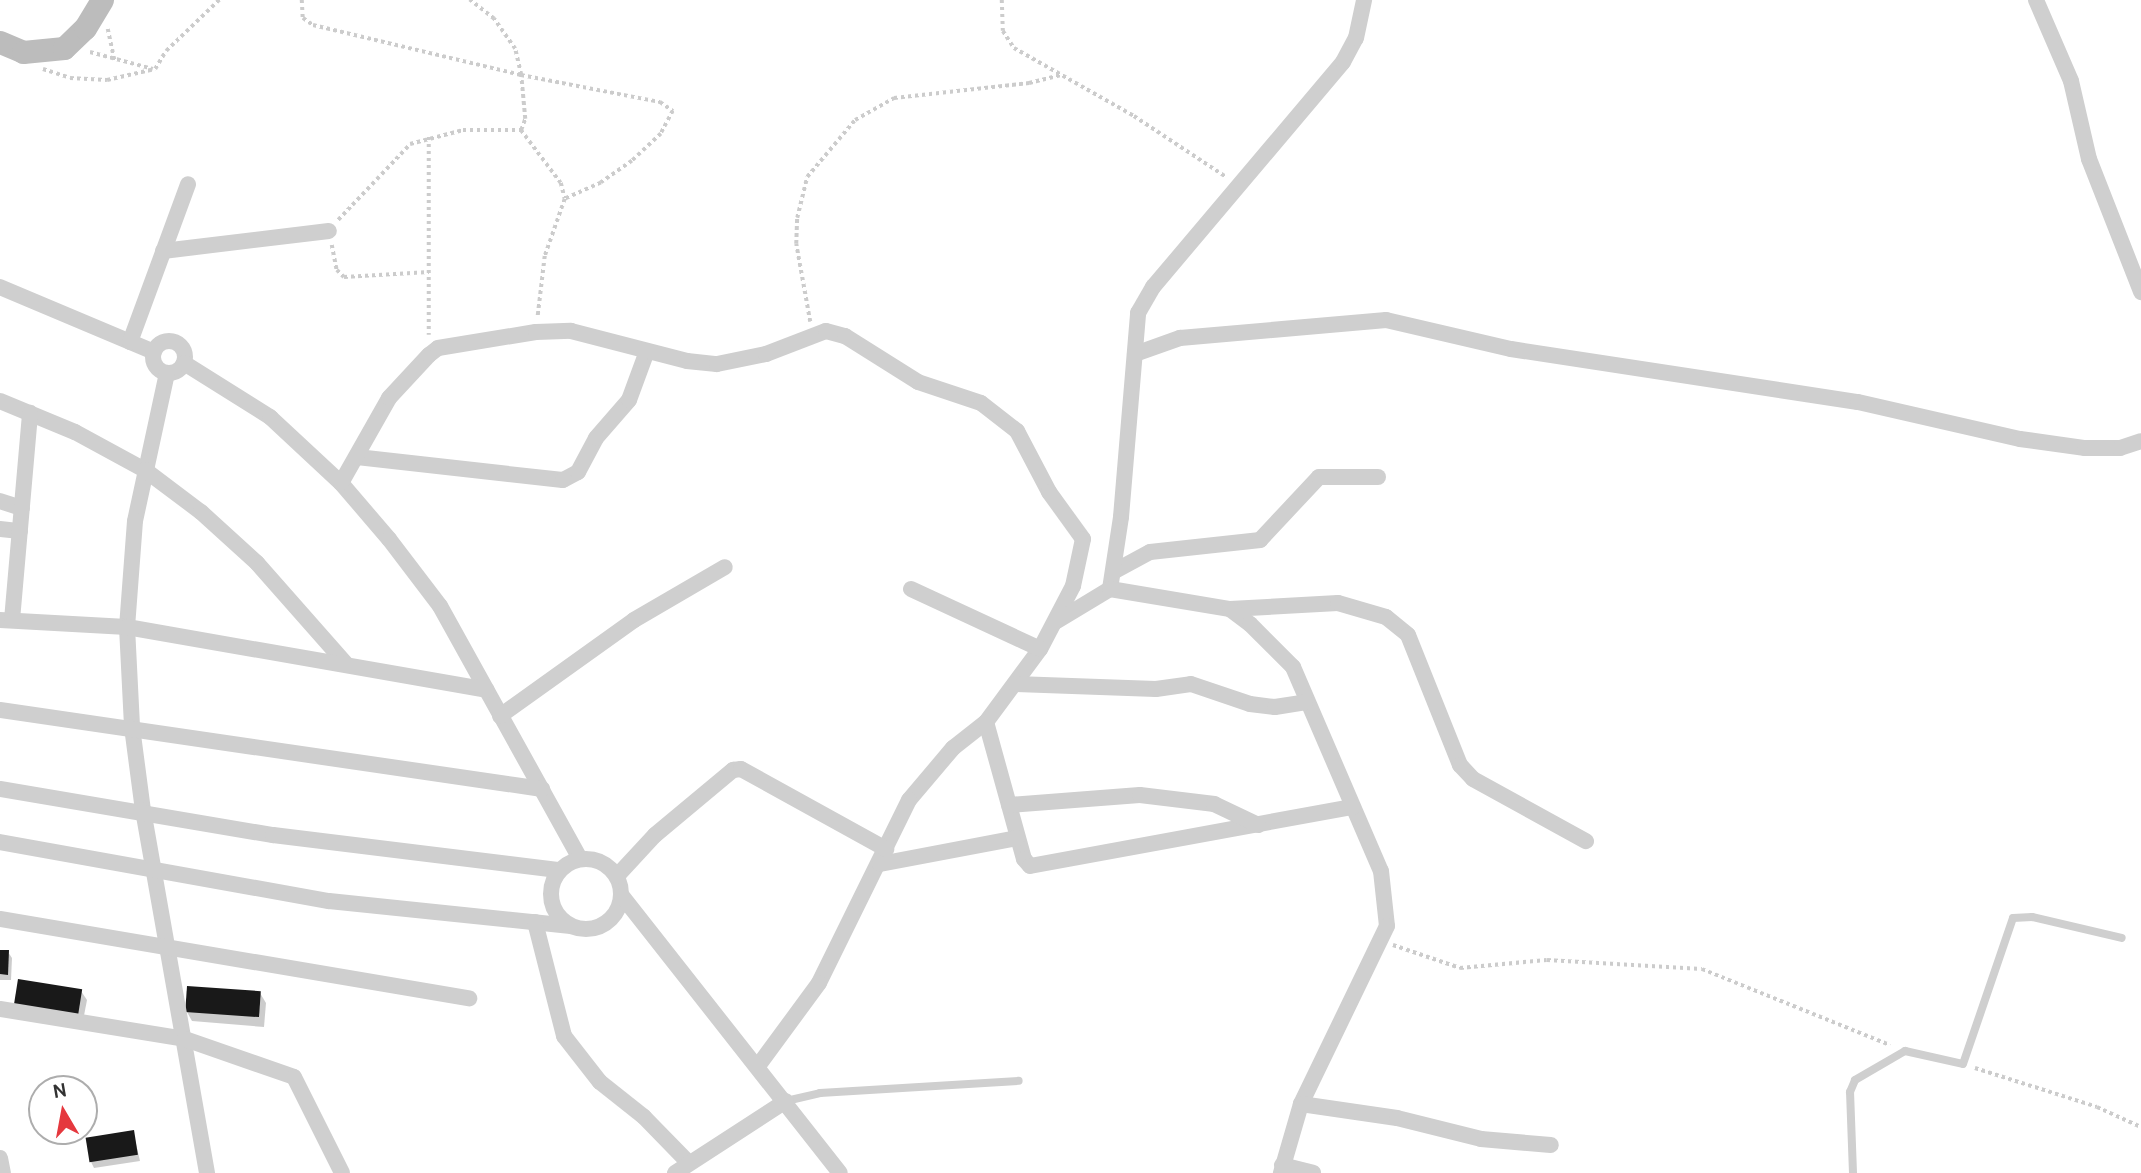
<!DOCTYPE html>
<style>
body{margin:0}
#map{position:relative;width:2141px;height:1173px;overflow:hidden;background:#fff;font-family:Cabin,sans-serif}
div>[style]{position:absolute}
.shadow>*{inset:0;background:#0003}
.building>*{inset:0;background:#191919;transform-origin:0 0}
.path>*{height:3.5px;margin-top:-1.75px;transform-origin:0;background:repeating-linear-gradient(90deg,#ccc 0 3.5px,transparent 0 7px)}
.lane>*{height:8px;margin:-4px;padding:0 4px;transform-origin:4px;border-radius:4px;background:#cfcfcf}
.street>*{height:16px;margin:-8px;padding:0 8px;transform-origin:8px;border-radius:8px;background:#cfcfcf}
.street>.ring{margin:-8px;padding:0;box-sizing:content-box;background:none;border:16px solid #cfcfcf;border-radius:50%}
.secondary>*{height:23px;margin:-11.5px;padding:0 11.5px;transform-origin:11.5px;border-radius:11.5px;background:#bcbcbc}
span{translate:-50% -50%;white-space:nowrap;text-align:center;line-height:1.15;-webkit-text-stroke:7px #fff;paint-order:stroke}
.north{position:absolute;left:28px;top:1075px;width:70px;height:70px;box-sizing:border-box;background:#fff;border:2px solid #adadad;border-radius:50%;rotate:350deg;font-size:19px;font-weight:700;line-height:28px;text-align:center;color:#323232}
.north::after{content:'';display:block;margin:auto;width:24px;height:32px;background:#e5383e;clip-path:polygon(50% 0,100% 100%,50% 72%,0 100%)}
</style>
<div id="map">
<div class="shadow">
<div style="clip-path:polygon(0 951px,8px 952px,12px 958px,11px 980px,0 980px)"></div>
<div style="clip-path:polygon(81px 991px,87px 1000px,82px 1026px,21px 1016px)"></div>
<div style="clip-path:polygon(260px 993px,266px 1003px,264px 1027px,192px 1021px,187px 1012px)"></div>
<div style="clip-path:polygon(133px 1131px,140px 1161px,94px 1168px,91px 1162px)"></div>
</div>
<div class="building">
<div style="clip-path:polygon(0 950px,9px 950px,8px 975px,0 974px)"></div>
<div style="left:18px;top:979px;width:65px;height:28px;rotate:9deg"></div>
<div style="left:187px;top:986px;width:74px;height:26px;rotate:4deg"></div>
<div style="left:134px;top:1130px;width:25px;height:49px;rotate:81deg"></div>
</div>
<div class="path">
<div style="left:302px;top:0;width:18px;rotate:87deg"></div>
<div style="left:303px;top:18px;width:12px;rotate:35deg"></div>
<div style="left:313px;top:25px;width:214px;rotate:13.5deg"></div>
<div style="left:521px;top:75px;width:142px;rotate:11deg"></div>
<div style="left:660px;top:102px;width:16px;rotate:35deg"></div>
<div style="left:673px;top:111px;width:26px;rotate:118deg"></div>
<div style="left:661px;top:134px;width:40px;rotate:137deg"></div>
<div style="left:632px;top:161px;width:38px;rotate:145deg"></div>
<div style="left:601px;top:183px;width:39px;rotate:156deg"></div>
<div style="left:1002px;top:0;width:31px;rotate:88deg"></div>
<div style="left:1003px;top:31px;width:20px;rotate:57deg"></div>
<div style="left:1014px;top:48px;width:138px;rotate:29.5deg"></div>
<div style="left:1134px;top:116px;width:110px;rotate:33.5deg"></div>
<div style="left:108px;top:29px;width:33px;rotate:78deg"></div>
<div style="left:90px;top:52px;width:65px;rotate:15.1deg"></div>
<div style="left:43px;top:69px;width:28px;rotate:18deg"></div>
<div style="left:70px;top:78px;width:37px;rotate:3deg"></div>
<div style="left:107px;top:80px;width:49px;rotate:-12.9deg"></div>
<div style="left:155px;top:69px;width:21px;rotate:-59deg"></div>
<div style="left:166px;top:51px;width:74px;rotate:-43.9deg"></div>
<div style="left:521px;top:130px;width:66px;rotate:53deg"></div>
<div style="left:561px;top:183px;width:16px;rotate:76deg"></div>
<div style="left:565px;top:199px;width:60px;rotate:109.3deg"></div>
<div style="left:545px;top:256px;width:60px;rotate:96.7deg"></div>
<div style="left:429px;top:137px;width:198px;rotate:90deg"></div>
<div style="left:338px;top:220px;width:105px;rotate:-46.5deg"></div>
<div style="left:410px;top:144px;width:55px;rotate:-14.8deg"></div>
<div style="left:463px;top:130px;width:58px"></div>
<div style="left:521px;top:130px;width:12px;rotate:-70deg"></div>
<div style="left:525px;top:119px;width:44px;rotate:-95.2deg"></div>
<div style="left:521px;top:75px;width:27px;rotate:-103deg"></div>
<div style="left:515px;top:49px;width:37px;rotate:-125deg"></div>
<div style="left:494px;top:19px;width:31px;rotate:-142deg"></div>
<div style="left:332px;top:245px;width:25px;rotate:79deg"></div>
<div style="left:337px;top:270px;width:10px;rotate:45deg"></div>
<div style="left:344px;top:277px;width:85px;rotate:-3.4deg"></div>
<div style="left:810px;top:322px;width:79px;rotate:-100.2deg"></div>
<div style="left:796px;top:244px;width:26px;rotate:-88deg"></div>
<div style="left:797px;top:218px;width:42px;rotate:-76.3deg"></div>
<div style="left:807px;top:177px;width:75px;rotate:-49.9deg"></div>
<div style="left:855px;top:120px;width:45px;rotate:-29.4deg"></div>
<div style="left:894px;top:98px;width:136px;rotate:-6.3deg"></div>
<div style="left:1029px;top:83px;width:34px;rotate:-14deg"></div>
<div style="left:1393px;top:945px;width:71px;rotate:18.9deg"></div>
<div style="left:1460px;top:968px;width:87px;rotate:-5.3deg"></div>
<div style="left:1547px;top:960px;width:155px;rotate:3.3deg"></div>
<div style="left:1702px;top:969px;width:203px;rotate:22deg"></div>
<div style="left:1975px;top:1068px;width:128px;rotate:17.7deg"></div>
<div style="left:2097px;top:1107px;width:48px;rotate:24.4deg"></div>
</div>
<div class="lane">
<div style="left:786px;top:1101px;width:35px;rotate:-13deg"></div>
<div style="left:820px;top:1093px;width:199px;rotate:-3.5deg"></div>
<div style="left:1853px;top:1173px;width:81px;rotate:-92.1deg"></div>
<div style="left:1850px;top:1092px;width:13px;rotate:-67deg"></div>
<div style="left:1855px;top:1080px;width:58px;rotate:-30.1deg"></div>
<div style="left:1905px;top:1051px;width:59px;rotate:12.6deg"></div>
<div style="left:1963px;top:1064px;width:154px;rotate:-71.1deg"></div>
<div style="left:2013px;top:918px;width:19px;rotate:-3deg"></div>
<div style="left:2032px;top:917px;width:92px;rotate:13.1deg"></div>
</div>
<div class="street">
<div style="left:2036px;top:0;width:88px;rotate:66.6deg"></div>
<div style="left:2071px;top:81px;width:80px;rotate:77deg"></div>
<div style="left:2089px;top:159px;width:143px;rotate:68.6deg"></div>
<div style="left:163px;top:251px;width:167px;rotate:-6.9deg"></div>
<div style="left:0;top:287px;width:167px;rotate:22.9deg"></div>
<div class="ring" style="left:153px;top:341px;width:16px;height:16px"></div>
<div style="left:130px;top:342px;width:168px;rotate:-69.8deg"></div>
<div style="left:1135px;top:354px;width:48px;rotate:-19.6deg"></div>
<div style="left:1180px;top:338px;width:207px;rotate:-5deg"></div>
<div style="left:1386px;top:320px;width:128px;rotate:13.1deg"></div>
<div style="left:1511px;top:349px;width:351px;rotate:8.7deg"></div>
<div style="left:1858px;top:402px;width:166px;rotate:12.9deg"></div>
<div style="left:2020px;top:439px;width:66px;rotate:7.9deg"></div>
<div style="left:2085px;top:448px;width:35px"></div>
<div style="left:2120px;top:448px;width:22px;rotate:-18deg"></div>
<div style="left:184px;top:363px;width:102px;rotate:32.1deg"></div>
<div style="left:270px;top:417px;width:97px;rotate:42.9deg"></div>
<div style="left:341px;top:483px;width:74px;rotate:49.4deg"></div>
<div style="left:389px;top:539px;width:84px;rotate:52.7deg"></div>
<div style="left:440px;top:606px;width:289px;rotate:61deg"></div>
<div style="left:167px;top:373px;width:151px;rotate:102.2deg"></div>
<div style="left:135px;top:521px;width:106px;rotate:94.3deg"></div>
<div style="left:127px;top:627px;width:100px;rotate:87.1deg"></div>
<div style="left:132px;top:727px;width:84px;rotate:82.5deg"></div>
<div style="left:143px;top:810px;width:369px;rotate:80deg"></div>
<div style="left:0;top:401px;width:81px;rotate:22.5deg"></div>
<div style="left:75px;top:432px;width:80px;rotate:28.5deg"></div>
<div style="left:145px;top:470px;width:70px;rotate:36.9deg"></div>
<div style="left:201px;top:512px;width:76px;rotate:42.3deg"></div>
<div style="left:257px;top:563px;width:136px;rotate:48.6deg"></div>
<div style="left:357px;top:457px;width:207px;rotate:6.4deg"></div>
<div style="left:563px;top:480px;width:17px;rotate:-28deg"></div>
<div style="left:578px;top:472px;width:38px;rotate:-62deg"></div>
<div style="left:596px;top:438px;width:50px;rotate:-49deg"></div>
<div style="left:629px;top:400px;width:52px;rotate:-69.8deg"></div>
<div style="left:341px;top:483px;width:98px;rotate:-60.5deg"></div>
<div style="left:389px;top:398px;width:59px;rotate:-47.1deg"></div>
<div style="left:429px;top:355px;width:11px;rotate:-38deg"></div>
<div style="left:438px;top:348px;width:99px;rotate:-9.3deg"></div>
<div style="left:536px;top:332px;width:35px;rotate:-2deg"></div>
<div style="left:571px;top:331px;width:120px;rotate:14.5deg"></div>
<div style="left:687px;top:361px;width:30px;rotate:6deg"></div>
<div style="left:717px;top:364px;width:50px;rotate:-11.5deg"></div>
<div style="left:766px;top:354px;width:64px;rotate:-21deg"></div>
<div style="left:826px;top:331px;width:20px;rotate:15deg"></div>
<div style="left:845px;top:336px;width:86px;rotate:32.2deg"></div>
<div style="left:918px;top:382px;width:66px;rotate:18.4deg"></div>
<div style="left:981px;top:403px;width:46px;rotate:37.9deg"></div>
<div style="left:1017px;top:431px;width:69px;rotate:62.3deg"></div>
<div style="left:1049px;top:492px;width:58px;rotate:54.1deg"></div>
<div style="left:1083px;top:539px;width:48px;rotate:102deg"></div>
<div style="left:1073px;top:586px;width:71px;rotate:117.6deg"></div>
<div style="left:1040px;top:649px;width:91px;rotate:126.5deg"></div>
<div style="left:986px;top:722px;width:42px;rotate:141.8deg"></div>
<div style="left:953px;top:748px;width:68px;rotate:130.2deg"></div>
<div style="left:909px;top:800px;width:204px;rotate:116.2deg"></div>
<div style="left:819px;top:983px;width:103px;rotate:126.3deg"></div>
<div style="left:0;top:501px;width:23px;rotate:18deg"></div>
<div style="left:0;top:529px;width:20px;rotate:6deg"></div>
<div style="left:1113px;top:572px;width:42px;rotate:-28.4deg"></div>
<div style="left:1150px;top:552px;width:111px;rotate:-6.2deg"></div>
<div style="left:1260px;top:540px;width:86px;rotate:-46.9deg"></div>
<div style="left:1319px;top:477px;width:59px"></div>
<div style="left:911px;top:589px;width:142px;rotate:24.9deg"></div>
<div style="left:1110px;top:589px;width:73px;rotate:-81.3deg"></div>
<div style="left:1121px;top:517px;width:205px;rotate:-85.2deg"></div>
<div style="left:1138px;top:313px;width:30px;rotate:-60deg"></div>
<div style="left:1153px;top:287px;width:294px;rotate:-49.8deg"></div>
<div style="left:1343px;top:62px;width:27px;rotate:-62deg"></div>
<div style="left:1356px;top:38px;width:39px;rotate:-78deg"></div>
<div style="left:1230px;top:609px;width:108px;rotate:-3.2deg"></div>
<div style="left:1338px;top:603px;width:50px;rotate:16.3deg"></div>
<div style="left:1386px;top:617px;width:28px;rotate:39deg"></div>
<div style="left:1408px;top:635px;width:140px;rotate:68.2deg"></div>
<div style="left:1460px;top:765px;width:19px;rotate:47deg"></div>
<div style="left:1473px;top:779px;width:129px;rotate:28.8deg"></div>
<div style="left:0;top:620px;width:127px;rotate:3.2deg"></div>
<div style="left:127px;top:627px;width:365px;rotate:9.9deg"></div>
<div style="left:12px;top:620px;width:208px;rotate:-85deg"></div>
<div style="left:1057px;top:621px;width:62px;rotate:-31.1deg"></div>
<div style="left:1110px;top:589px;width:122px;rotate:9.5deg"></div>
<div style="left:1230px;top:609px;width:25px;rotate:37deg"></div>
<div style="left:1250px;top:624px;width:61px;rotate:45deg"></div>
<div style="left:1293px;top:667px;width:222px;rotate:66.7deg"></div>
<div style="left:1381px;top:871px;width:55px;rotate:83.8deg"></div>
<div style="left:1387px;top:926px;width:198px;rotate:115.8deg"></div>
<div style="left:1301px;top:1104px;width:72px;rotate:106.2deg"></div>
<div style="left:1015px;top:684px;width:141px;rotate:2deg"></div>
<div style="left:1156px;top:689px;width:35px;rotate:-8deg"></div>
<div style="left:1191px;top:684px;width:62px;rotate:18.7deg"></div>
<div style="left:1250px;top:704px;width:25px;rotate:7deg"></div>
<div style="left:1275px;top:707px;width:30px;rotate:-9deg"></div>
<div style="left:0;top:710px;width:548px;rotate:8.29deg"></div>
<div style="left:500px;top:716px;width:165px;rotate:-35.6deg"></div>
<div style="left:634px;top:620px;width:105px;rotate:-30.2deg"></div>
<div style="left:986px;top:722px;width:142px;rotate:74.5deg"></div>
<div style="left:1024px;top:859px;width:9px;rotate:49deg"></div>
<div style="left:1030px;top:866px;width:328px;rotate:-10.4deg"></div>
<div style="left:0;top:789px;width:277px;rotate:9.6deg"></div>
<div style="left:273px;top:835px;width:289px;rotate:7deg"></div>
<div style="left:1009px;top:805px;width:131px;rotate:-4.4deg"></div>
<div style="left:1140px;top:795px;width:75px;rotate:6.9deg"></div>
<div style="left:1214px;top:804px;width:49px;rotate:25.5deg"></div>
<div style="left:0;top:842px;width:334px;rotate:10.2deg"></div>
<div style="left:329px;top:901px;width:243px;rotate:5.9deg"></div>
<div class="ring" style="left:551px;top:859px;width:54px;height:54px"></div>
<div style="left:880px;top:864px;width:139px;rotate:-10.7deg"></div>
<div style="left:617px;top:876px;width:56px;rotate:-47.2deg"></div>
<div style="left:655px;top:835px;width:102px;rotate:-39.8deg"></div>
<div style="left:733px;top:770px;width:8px;rotate:-7deg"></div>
<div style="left:741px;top:769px;width:166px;rotate:28.9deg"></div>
<div style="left:622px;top:896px;width:352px;rotate:51.8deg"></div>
<div style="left:0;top:919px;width:476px;rotate:9.6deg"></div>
<div style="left:535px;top:922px;width:118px;rotate:75.7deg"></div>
<div style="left:564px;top:1036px;width:58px;rotate:52deg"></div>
<div style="left:600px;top:1082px;width:56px;rotate:38.5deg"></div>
<div style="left:644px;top:1117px;width:62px;rotate:45.7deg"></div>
<div style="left:0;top:1009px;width:187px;rotate:9.2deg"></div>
<div style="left:185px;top:1039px;width:115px;rotate:19.2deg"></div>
<div style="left:294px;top:1077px;width:107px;rotate:63.4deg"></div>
<div style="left:1301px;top:1104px;width:97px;rotate:8.3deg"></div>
<div style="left:1397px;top:1118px;width:87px;rotate:14deg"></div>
<div style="left:1481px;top:1139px;width:70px;rotate:4.9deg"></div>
<div style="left:0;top:1158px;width:15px;rotate:79deg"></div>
<div style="left:1282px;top:1165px;width:32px;rotate:14deg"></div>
<div style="left:675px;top:1173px;width:132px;rotate:-33deg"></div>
</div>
<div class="secondary">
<div style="left:0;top:42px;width:25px;rotate:23deg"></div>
<div style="left:23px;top:52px;width:41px;rotate:-5.6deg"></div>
<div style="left:64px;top:48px;width:29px;rotate:-44deg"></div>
<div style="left:85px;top:28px;width:33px;rotate:-59deg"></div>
</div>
<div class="north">N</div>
</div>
